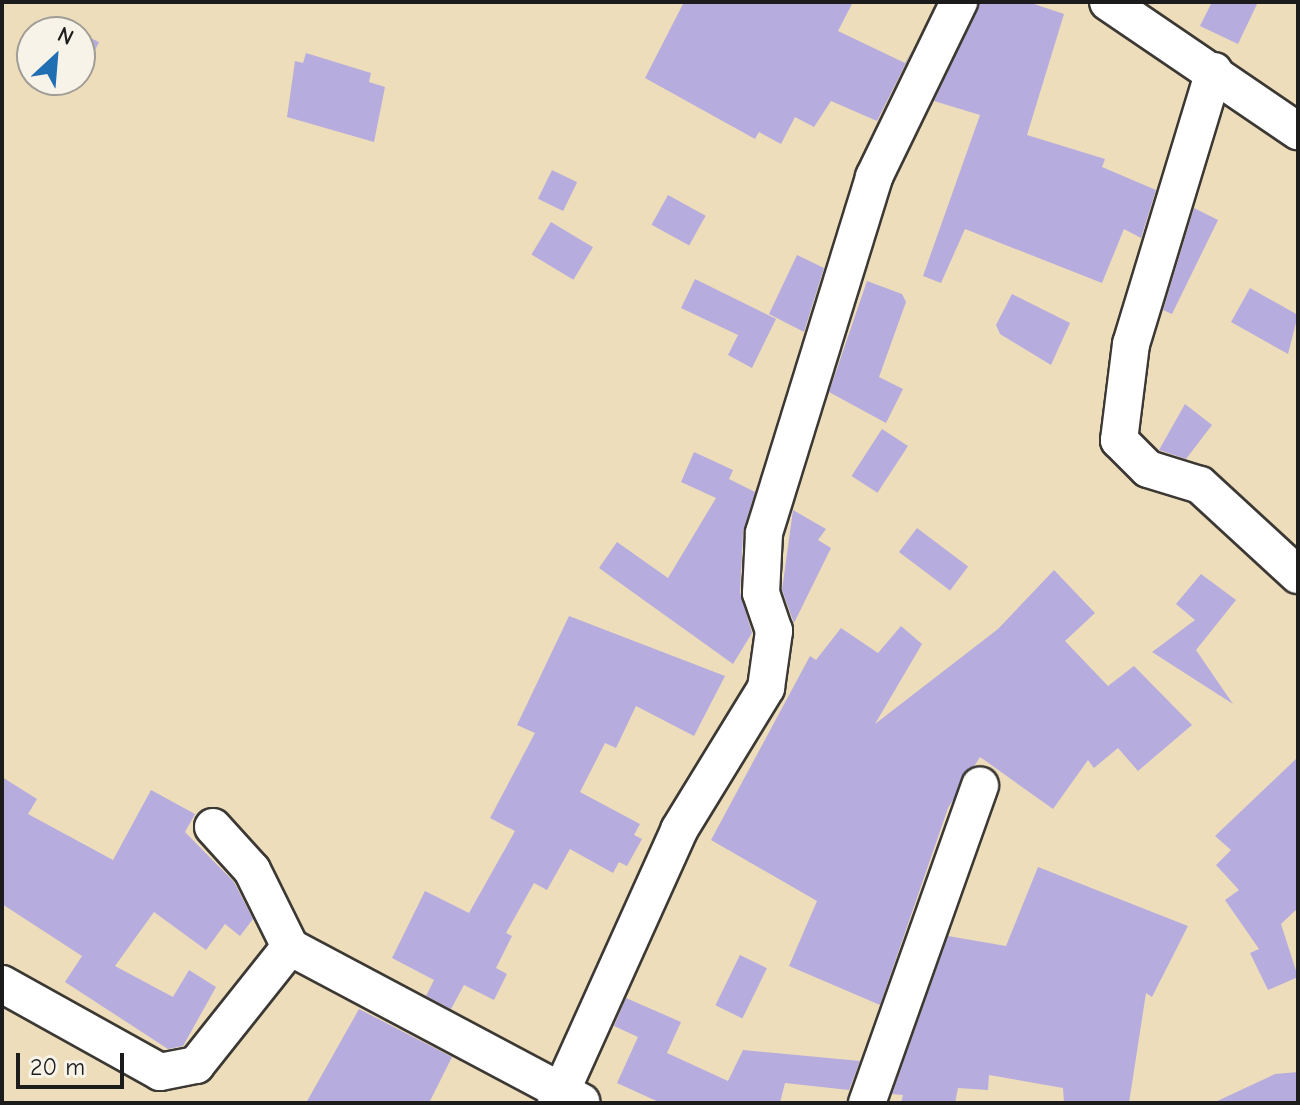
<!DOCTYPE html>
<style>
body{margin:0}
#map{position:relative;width:1300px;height:1105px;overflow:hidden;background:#edb;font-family:"Comic Neue",sans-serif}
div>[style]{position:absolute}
.building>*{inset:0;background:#b6adde;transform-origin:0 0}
.roads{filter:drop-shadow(2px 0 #3c3934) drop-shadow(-2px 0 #3c3934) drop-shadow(0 2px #3c3934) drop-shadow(0 -2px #3c3934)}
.minor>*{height:36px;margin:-18px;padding:0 18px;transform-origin:18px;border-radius:18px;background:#fff}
span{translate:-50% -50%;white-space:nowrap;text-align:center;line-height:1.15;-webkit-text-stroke:7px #f7f3e8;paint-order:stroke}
.frame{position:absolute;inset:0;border:4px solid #1c1c1c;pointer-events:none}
.north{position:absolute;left:16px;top:16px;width:80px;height:80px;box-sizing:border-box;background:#f7f3e8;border:2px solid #9f9d96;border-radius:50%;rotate:26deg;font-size:22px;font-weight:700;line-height:32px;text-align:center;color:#1c1c1c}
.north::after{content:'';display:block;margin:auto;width:28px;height:36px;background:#1f6fb2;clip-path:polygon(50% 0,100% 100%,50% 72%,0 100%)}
.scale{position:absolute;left:16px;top:1053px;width:108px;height:36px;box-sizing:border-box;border:4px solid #1c1c1c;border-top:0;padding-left:10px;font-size:24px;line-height:28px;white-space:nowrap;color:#1c1c1c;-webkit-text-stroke:6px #f7f3e8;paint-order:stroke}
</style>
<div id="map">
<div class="building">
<div style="clip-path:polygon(684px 2px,853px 2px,838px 31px,905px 63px,913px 49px,877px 121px,831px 101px,814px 127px,795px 117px,781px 144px,759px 132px,755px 139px,645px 78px)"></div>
<div style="clip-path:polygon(980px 2px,1028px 2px,1064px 14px,1027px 135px,1105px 159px,1102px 167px,1156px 190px,1141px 238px,1124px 229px,1102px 283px,965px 229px,941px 283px,923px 276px,980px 115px,934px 101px)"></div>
<div style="clip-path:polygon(1212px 2px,1258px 2px,1238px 44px,1200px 26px)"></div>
<div style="clip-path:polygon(80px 33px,99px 42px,75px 91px,51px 80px,80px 80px)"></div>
<div style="clip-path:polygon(306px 53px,371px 73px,369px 82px,385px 87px,374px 142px,287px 117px,295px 61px,303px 63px)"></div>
<div style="left:552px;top:170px;width:28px;height:32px;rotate:26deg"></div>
<div style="left:668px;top:195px;width:43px;height:34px;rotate:29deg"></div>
<div style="clip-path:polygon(1194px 208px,1218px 220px,1172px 314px,1163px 310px)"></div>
<div style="left:551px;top:222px;width:49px;height:38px;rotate:31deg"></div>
<div style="clip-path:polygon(797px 255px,824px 268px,804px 332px,769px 314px)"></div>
<div style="clip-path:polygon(695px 279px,776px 319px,752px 368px,728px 355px,738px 335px,681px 308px)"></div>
<div style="clip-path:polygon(867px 281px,902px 294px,906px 302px,879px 377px,903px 389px,886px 423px,829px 392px)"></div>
<div style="clip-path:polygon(1250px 288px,1298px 315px,1288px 354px,1231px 322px)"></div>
<div style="clip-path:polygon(1012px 294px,1070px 323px,1051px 365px,1000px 334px,996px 325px)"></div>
<div style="clip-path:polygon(1185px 404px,1212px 425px,1186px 459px,1159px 450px)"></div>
<div style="left:882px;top:429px;width:31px;height:56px;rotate:33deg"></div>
<div style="clip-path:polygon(694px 452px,733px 470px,729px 479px,755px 492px,743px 532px,740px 592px,752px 633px,733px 664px,599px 568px,617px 542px,668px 578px,716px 498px,681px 482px)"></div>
<div style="clip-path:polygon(793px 510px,826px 529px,818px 540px,831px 548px,794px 623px,782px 590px)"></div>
<div style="left:917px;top:528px;width:64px;height:30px;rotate:37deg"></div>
<div style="clip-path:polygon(1054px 570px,1095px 613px,1065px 641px,1108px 686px,1134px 666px,1192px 725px,1138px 771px,1118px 748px,1094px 768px,1088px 760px,1053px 809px,980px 757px,948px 808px,880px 1005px,789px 966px,817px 901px,711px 840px,810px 656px,816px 660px,841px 628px,878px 653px,901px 626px,922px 644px,875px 724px,998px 629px)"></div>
<div style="clip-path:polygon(1201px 574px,1236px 600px,1196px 650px,1233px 704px,1152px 652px,1195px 620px,1176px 604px)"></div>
<div style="clip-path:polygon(569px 616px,725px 676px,694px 736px,636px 706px,616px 748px,605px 743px,580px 792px,640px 824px,634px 835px,642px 839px,627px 866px,619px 862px,613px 873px,570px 849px,547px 890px,534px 883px,506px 933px,512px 936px,496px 968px,507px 974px,494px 1000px,464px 985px,451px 1009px,426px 996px,434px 980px,392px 958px,425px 891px,469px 913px,515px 831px,490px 818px,535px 733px,517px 725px)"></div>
<div style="clip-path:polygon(1298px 757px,1298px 908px,1281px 924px,1298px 977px,1268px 990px,1250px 953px,1259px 949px,1225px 900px,1239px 890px,1216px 865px,1231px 850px,1215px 836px)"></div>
<div style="clip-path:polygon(2px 777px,37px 799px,28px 814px,113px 860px,151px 790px,195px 814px,185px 832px,234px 882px,253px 919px,240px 936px,225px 924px,206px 950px,154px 912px,115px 966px,173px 997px,189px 970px,216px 987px,183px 1046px,168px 1049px,65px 982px,82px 956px,2px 904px)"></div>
<div style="clip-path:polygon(1038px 867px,1188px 926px,1152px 997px,1146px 993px,1129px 1103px,1064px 1103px,1063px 1088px,989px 1075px,988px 1090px,958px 1088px,955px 1103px,901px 1103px,903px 1095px,892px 1094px,948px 936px,1006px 946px)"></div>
<div style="left:740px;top:955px;width:30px;height:56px;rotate:26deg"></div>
<div style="clip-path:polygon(626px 998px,681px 1022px,667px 1053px,728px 1081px,743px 1050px,860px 1061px,849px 1090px,785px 1083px,780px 1103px,661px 1103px,617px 1083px,638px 1037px,614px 1026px)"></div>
<div style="clip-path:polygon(359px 1009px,452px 1057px,429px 1103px,306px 1103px)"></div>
<div style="clip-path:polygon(1298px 1072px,1298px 1103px,1213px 1103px,1275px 1074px)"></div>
</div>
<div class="roads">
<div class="minor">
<div style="left:1108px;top:2px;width:230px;rotate:34.2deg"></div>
<div style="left:1214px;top:71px;width:285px;rotate:106.9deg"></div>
<div style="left:1131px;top:344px;width:97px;rotate:97.1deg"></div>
<div style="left:1119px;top:440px;width:41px;rotate:45deg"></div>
<div style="left:1148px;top:469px;width:54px;rotate:17.1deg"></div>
<div style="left:1200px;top:485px;width:133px;rotate:42.6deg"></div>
<div style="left:213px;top:827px;width:58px;rotate:47.8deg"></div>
<div style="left:252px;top:870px;width:86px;rotate:63.7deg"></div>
<div style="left:290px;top:947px;width:330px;rotate:28deg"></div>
<div style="left:2px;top:984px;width:181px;rotate:29.1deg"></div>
<div style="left:160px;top:1072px;width:37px;rotate:-11deg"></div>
<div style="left:196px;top:1065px;width:151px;rotate:-51.5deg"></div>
<div style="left:556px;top:1103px;width:299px;rotate:-65.7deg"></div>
<div style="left:679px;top:830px;width:167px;rotate:-58.5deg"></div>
<div style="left:766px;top:688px;width:58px;rotate:-82deg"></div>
<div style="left:774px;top:631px;width:40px;rotate:-108.9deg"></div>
<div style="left:761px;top:593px;width:60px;rotate:-87.1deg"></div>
<div style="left:764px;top:533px;width:373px;rotate:-72.8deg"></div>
<div style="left:874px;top:177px;width:195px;rotate:-64.1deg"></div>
<div style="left:867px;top:1103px;width:337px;rotate:-70.4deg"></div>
</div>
</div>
<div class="frame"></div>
<div class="north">N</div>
<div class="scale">20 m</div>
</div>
